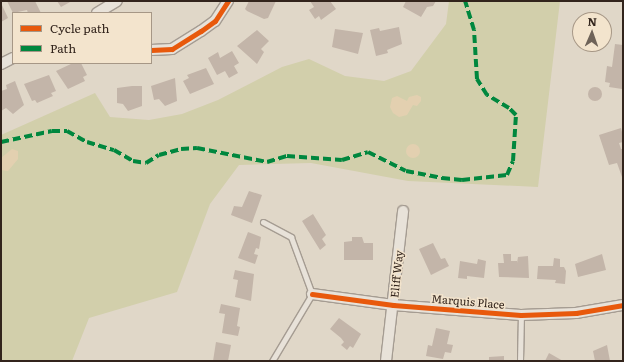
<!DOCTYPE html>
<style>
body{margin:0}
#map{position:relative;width:624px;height:362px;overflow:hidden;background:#e0d7c8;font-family:Literata,serif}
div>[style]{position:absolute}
.green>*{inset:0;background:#d2cfab}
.sand>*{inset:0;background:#e3d0b0}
.round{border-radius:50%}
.building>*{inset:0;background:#c3b5a9}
.roads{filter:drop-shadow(1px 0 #a59c92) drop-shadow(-1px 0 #a59c92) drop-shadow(0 1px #a59c92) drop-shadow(0 -1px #a59c92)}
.service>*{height:5px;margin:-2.5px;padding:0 2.5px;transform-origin:2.5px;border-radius:2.5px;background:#e8e2d9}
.minor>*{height:10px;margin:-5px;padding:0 5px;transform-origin:5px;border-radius:5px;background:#e8e2d9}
.quiet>*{height:4px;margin-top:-2px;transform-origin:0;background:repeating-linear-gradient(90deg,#00873e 0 8px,transparent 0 12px)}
.cycleway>*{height:5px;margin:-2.5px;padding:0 2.5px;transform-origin:2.5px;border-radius:2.5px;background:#e8590c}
span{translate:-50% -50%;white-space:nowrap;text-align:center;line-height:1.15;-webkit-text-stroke:3px #f3e4cd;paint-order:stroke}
.street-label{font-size:11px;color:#32241c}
.frame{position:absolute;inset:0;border:2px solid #32241c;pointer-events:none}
.legend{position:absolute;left:12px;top:12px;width:140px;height:52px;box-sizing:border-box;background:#f3e4cd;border:1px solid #a69786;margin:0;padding:5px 7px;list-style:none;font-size:12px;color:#32241c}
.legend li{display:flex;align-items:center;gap:8px;height:20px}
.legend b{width:20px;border:1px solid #a69786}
.north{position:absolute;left:572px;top:12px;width:40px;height:40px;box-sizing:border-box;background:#f3e4cd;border:1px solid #a69786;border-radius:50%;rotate:2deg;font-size:11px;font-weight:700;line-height:16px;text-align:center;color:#32241c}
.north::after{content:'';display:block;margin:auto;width:14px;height:18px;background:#6f6358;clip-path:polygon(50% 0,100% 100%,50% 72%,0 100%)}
</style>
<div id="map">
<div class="green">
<div style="clip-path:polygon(449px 1px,560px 1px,538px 187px,408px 181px,311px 163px,239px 165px,210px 204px,177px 292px,89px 318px,72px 361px,1px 361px,1px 135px,95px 93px,110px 117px,149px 120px,182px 114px,218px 100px,282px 67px,309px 59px,345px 76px,384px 81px,411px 71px,446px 24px)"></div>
</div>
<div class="sand">
<div style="clip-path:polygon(417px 95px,421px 97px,421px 101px,417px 106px,413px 105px,407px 115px,399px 117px,393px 113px,390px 107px,392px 98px,397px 96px,407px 101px,409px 97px)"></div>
<div class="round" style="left:406px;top:144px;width:14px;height:14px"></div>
<div style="clip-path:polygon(12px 149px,18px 151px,18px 159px,8px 171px,1px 170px,1px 158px)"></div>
</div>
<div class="building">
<div style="clip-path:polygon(7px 1px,35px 1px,41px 13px,28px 13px,27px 10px,13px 13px)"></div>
<div style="clip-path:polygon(57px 1px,72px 1px,61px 7px)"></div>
<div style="clip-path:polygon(249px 1px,276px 1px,268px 18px,264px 19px,247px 11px,245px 9px)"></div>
<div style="clip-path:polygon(310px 1px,330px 1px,336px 9px,321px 20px,319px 16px,315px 19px,309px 10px,314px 7px)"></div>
<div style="clip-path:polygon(406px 1px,436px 1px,433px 6px,427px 7px,421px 17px,403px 7px)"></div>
<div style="clip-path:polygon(1px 3px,8px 18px,1px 22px)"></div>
<div style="clip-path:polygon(399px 27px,402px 44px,387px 50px,388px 53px,376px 56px,370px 30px,379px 28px,380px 31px)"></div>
<div style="clip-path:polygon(335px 29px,363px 33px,358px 54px,332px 47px)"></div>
<div style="clip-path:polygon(257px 30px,269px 41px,261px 49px,264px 52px,257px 64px,237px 46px)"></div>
<div style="clip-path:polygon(615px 44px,623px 45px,622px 89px,609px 87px,610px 83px,605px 82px,607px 66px,612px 67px)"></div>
<div style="clip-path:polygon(232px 51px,239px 63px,234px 66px,238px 73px,229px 78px,225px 71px,217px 75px,208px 58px,218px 52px,220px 58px)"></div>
<div style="clip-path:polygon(73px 63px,81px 63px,87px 75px,83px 77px,85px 81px,68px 89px,56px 71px)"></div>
<div style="clip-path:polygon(206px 68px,214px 84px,190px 94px,183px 81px,189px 78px,187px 75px)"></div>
<div style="clip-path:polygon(49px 75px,56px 91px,51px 93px,53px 96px,37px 103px,35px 100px,32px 101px,24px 84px)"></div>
<div style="clip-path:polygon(175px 78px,177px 101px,165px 106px,159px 99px,154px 100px,151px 86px)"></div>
<div style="clip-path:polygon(15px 81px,24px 105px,13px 114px,6px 108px,1px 111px,1px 91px,7px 89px,6px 85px)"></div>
<div style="clip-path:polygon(132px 86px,142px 86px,142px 106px,128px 111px,123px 104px,117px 103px,117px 88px)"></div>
<div class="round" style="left:588px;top:87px;width:14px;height:14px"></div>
<div style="clip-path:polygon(621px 128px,623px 136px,623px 142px,619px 143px,621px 149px,623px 149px,622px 177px,617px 163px,609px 165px,599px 135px)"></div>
<div style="clip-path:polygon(249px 191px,262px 195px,252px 223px,231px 215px,234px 206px,242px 207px)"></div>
<div style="clip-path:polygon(313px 214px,326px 235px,322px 239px,326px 245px,320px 250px,302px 221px)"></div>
<div style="clip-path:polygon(248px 232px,261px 237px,259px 249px,256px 248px,254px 254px,258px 255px,255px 264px,238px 258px)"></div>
<div style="clip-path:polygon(352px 237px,362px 237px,364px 243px,373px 243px,373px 260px,344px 260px,344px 242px,352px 241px)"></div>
<div style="clip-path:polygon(433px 243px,441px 259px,445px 258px,449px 266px,431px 275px,419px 249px)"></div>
<div style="clip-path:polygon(503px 254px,511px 254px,511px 261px,517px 261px,517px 263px,518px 257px,528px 256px,529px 278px,499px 277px,498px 263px,504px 263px)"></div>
<div style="clip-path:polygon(602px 254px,606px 270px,578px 277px,575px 264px)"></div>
<div style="clip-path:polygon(554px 258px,560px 259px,560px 267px,564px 267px,566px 271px,565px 284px,555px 283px,556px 280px,537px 279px,538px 266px,553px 266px)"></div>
<div style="clip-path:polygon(478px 259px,486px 261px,484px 278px,467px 276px,467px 279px,458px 278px,460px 261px,477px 264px)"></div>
<div style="clip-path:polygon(235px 270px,254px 274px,251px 301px,235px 297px,238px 280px,233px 279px)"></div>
<div style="clip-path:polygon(221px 304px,240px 308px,237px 326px,240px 327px,238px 336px,222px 333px,225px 314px,219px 313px)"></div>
<div style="clip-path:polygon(339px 318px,361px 334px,353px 348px,350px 346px,347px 350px,341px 345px,344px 342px,341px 338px,330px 329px)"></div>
<div style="clip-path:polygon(436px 328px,450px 331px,447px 344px,453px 345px,451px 353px,445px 352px,443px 359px,426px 356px,428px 345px,432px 346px)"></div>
<div style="clip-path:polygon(216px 342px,231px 345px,228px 361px,213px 361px)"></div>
<div style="clip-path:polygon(607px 345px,610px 361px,595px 361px,593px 351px)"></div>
<div style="clip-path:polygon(549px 353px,563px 361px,545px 361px)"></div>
<div style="clip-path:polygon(504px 356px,504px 361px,485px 361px,489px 360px,489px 357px)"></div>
</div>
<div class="roads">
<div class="service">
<div style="left:263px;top:222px;width:32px;rotate:28deg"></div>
<div style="left:291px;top:237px;width:61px;rotate:69.8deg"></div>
<div style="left:312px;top:294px;width:78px;rotate:120.8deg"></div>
<div style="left:520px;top:361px;width:46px;rotate:-88.8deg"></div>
</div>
<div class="minor">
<div style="left:97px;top:13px;width:23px;rotate:-31deg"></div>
<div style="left:151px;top:50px;width:21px;rotate:-3deg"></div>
<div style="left:172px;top:49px;width:34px;rotate:-32deg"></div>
<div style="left:201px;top:31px;width:17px;rotate:-36deg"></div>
<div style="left:215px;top:21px;width:24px;rotate:-57deg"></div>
<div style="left:1px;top:64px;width:13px;rotate:-27deg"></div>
<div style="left:312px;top:294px;width:82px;rotate:7.7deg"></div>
<div style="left:393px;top:305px;width:128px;rotate:4.5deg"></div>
<div style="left:521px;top:315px;width:55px;rotate:-2.1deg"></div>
<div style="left:576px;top:313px;width:48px;rotate:-9.7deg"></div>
<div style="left:386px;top:361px;width:151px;rotate:-83.5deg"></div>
</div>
</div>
<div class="quiet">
<div style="left:1px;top:142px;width:52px;rotate:-12.2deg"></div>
<div style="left:52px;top:131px;width:15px"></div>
<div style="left:67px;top:131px;width:23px;rotate:29deg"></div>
<div style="left:87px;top:142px;width:28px;rotate:17deg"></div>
<div style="left:114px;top:150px;width:22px;rotate:30deg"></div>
<div style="left:133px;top:161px;width:13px;rotate:9deg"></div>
<div style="left:146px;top:163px;width:15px;rotate:-32deg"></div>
<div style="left:159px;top:155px;width:23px;rotate:-15deg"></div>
<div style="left:181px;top:149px;width:16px;rotate:-4deg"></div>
<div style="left:197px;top:148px;width:71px;rotate:11.3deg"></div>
<div style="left:267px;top:162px;width:21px;rotate:-17deg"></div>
<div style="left:287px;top:156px;width:55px;rotate:4.2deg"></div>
<div style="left:342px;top:160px;width:27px;rotate:-17deg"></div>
<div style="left:368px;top:152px;width:42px;rotate:26.6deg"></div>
<div style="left:406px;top:171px;width:37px;rotate:11deg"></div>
<div style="left:442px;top:178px;width:20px;rotate:6deg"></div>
<div style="left:462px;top:180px;width:45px;rotate:-6.3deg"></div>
<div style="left:507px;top:175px;width:15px;rotate:-67deg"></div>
<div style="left:513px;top:161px;width:46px;rotate:-86.3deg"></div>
<div style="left:516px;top:115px;width:10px;rotate:-135deg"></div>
<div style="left:509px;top:108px;width:26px;rotate:-149deg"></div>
<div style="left:487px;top:95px;width:19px;rotate:-122deg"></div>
<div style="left:477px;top:79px;width:49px;rotate:-93.5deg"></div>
<div style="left:474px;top:30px;width:30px;rotate:-107deg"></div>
</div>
<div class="cycleway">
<div style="left:151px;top:50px;width:21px;rotate:-3deg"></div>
<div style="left:172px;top:49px;width:34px;rotate:-32deg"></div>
<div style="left:201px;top:31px;width:17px;rotate:-36deg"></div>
<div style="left:215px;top:21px;width:24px;rotate:-57deg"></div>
<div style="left:312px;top:294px;width:82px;rotate:7.7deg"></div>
<div style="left:393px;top:305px;width:128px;rotate:4.5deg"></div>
<div style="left:521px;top:315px;width:55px;rotate:-2.1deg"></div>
<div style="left:576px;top:313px;width:48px;rotate:-9.7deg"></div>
</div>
<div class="street-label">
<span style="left:396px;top:274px;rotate:-84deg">Eliff Way</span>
<span style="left:468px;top:301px;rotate:5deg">Marquis Place</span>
</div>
<div class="frame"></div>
<ul class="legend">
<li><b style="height:5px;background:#e8590c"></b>Cycle path</li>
<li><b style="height:5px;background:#00873e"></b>Path</li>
</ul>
<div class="north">N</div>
</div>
